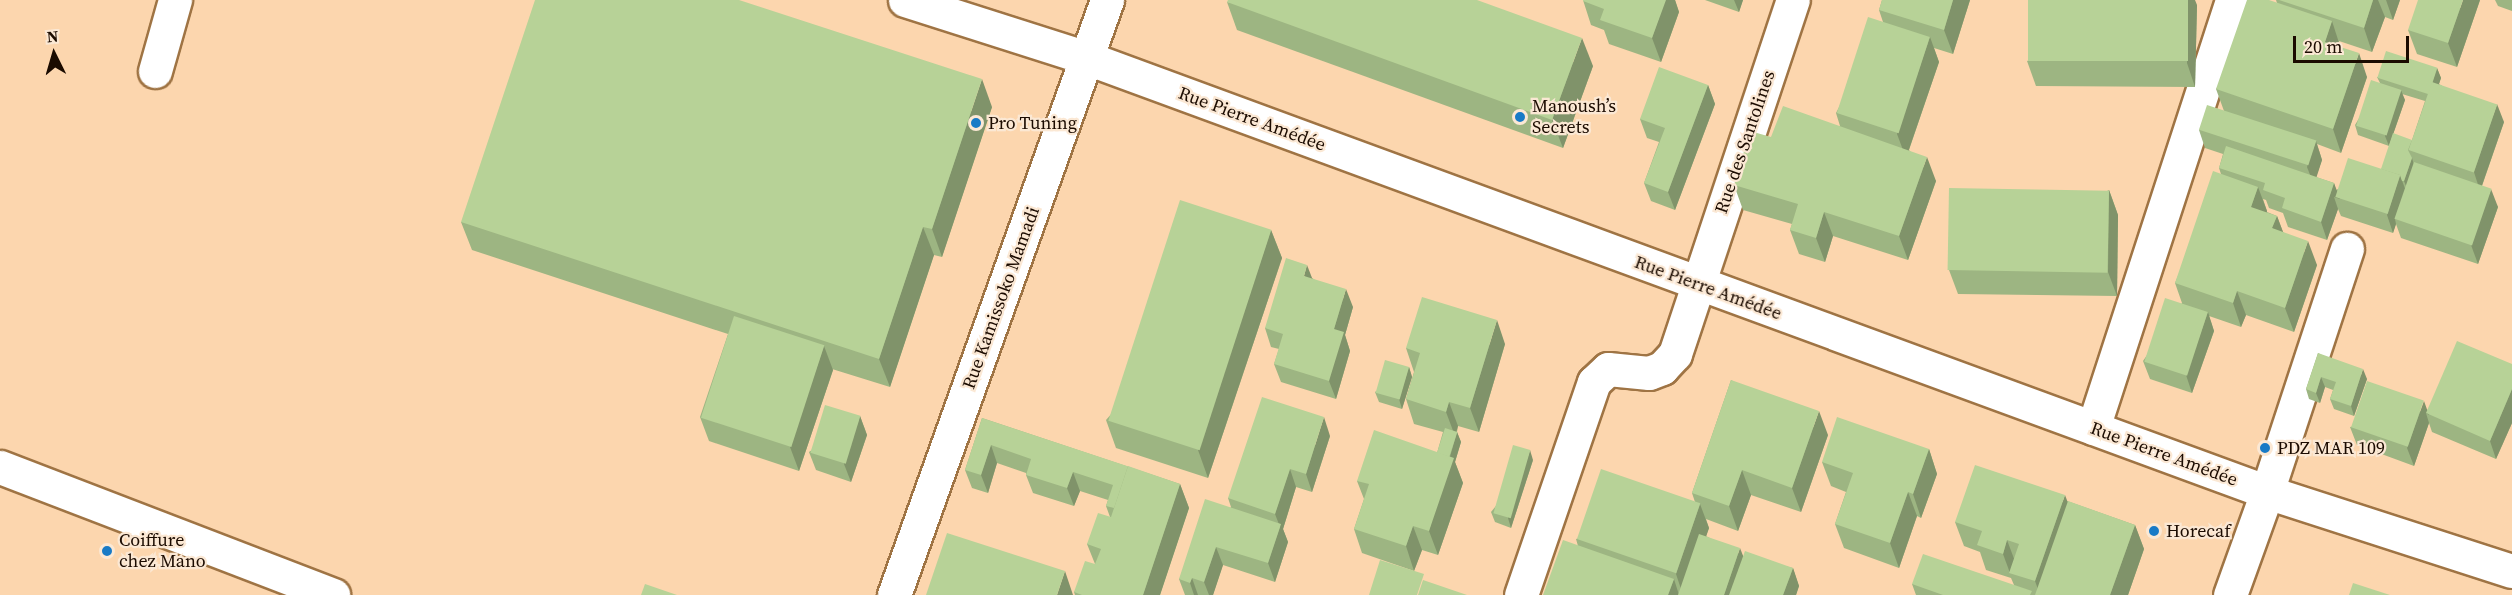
<!DOCTYPE html>
<meta charset="utf-8">
<style>
body{margin:0}
#map{position:relative;width:2512px;height:595px;overflow:hidden;background:#fcd6ae;font-family:"Source Serif 4",serif}
div>[style]{position:absolute}
.roads{filter:drop-shadow(2px 0 #9f7444) drop-shadow(-2px 0 #9f7444) drop-shadow(0 2px #9f7444) drop-shadow(0 -2px #9f7444)}
.minor>*{height:33px;margin:-16.5px;padding:0 16.5px;transform-origin:16.5px;border-radius:16.5px;background:#fff}
.wall>*{inset:0;background:#9db582}
.shaded-wall>*{inset:0;background:#80936a}
.building>*{inset:0;background:#b7d297;transform-origin:0 0}
.dots>*{width:16px;height:16px;translate:-50% -50%;box-sizing:border-box;border:3px solid #fbe8d4;border-radius:50%}
span{translate:-50% -50%;white-space:nowrap;text-align:center;line-height:1.15;-webkit-text-stroke:4.5px #fbe8d4;paint-order:stroke}
.poi-label{font-size:18px;color:#1b0b00}
.left{translate:0 -50%;text-align:left}
.street-label{font-size:18px;color:#1b0b00}
.north{position:absolute;left:24px;top:24px;width:60px;height:60px;-webkit-text-stroke:4px #fbe8d4;paint-order:stroke;rotate:355deg;font-size:16px;font-weight:700;line-height:24px;text-align:center;color:#1b0b00}
.north::after{content:'';display:block;margin:auto;width:21px;height:27px;background:#1b0b00;clip-path:polygon(50% 0,100% 100%,50% 72%,0 100%)}
.scale{position:absolute;left:2293px;top:36px;width:116px;height:27px;box-sizing:border-box;border:3px solid #1b0b00;border-top:0;padding-left:8px;font-size:18px;line-height:21px;white-space:nowrap;color:#1b0b00;-webkit-text-stroke:4px #fbe8d4;paint-order:stroke}
</style>
<div id="map">
<div class="roads">
<div class="minor">
<div style="left:905px;top:0;width:191px;rotate:17.7deg"></div>
<div style="left:1087px;top:58px;width:1257px;rotate:20.19deg"></div>
<div style="left:2267px;top:492px;width:257px;rotate:17.9deg"></div>
<div style="left:155px;top:71px;width:74px;rotate:-74.3deg"></div>
<div style="left:2093px;top:428px;width:450px;rotate:-72deg"></div>
<div style="left:0;top:467px;width:357px;rotate:21deg"></div>
<div style="left:894px;top:595px;width:632px;rotate:-70.3deg"></div>
<div style="left:1521px;top:595px;width:225px;rotate:-71.1deg"></div>
<div style="left:1594px;top:382px;width:19px;rotate:-43deg"></div>
<div style="left:1608px;top:369px;width:41px;rotate:5.6deg"></div>
<div style="left:1649px;top:373px;width:14px;rotate:-21deg"></div>
<div style="left:1662px;top:368px;width:19px;rotate:-47deg"></div>
<div style="left:1675px;top:354px;width:373px;rotate:-71.6deg"></div>
<div style="left:2230px;top:595px;width:109px;rotate:-70.2deg"></div>
<div style="left:2267px;top:492px;width:256px;rotate:-71.8deg"></div>
</div>
</div>
<div class="wall">
<div style="clip-path:polygon(1583px 0,1675px 0,1679px 12px,1661px 62px,1609px 44px,1604px 30px,1591px 25px)"></div>
<div style="clip-path:polygon(1705px 0,1743px 0,1739px 12px)"></div>
<div style="clip-path:polygon(1882px 0,1970px 0,1953px 54px,1934px 48px,1939px 62px,1909px 150px,1936px 181px,1908px 260px,1833px 236px,1825px 262px,1799px 254px,1790px 230px,1792px 224px,1743px 210px,1734px 185px,1771px 137px,1840px 126px,1836px 113px,1883px 22px,1879px 10px)"></div>
<div style="clip-path:polygon(2276px 0,2400px 0,2393px 20px,2385px 17px,2372px 52px,2339px 41px,2340px 47px,2367px 77px,2341px 153px,2317px 144px,2322px 160px,2316px 177px,2334px 183px,2336px 190px,2381px 169px,2412px 140px,2425px 101px,2402px 94px,2405px 100px,2389px 146px,2358px 135px,2355px 125px,2380px 83px,2377px 77px,2437px 68px,2441px 78px,2439px 84px,2504px 122px,2482px 186px,2498px 207px,2478px 264px,2401px 238px,2396px 224px,2393px 233px,2341px 216px,2338px 209px,2327px 240px,2288px 227px,2283px 213px,2269px 208px,2266px 200px,2263px 199px,2267px 211px,2267px 212px,2277px 216px,2283px 232px,2317px 265px,2294px 332px,2246px 315px,2241px 327px,2209px 316px,2214px 331px,2192px 393px,2150px 379px,2143px 361px,2182px 303px,2175px 283px,2221px 174px,2219px 168px,2223px 154px,2205px 148px,2199px 130px,2224px 111px,2216px 89px,2277px 3px)"></div>
<div style="clip-path:polygon(2480px 0,2457px 67px,2417px 54px,2408px 30px)"></div>
<div style="clip-path:polygon(2495px 0,2512px 0,2512px 11px,2498px 6px)"></div>
<div style="clip-path:polygon(1227px 2px,1593px 66px,1563px 148px,1237px 30px)"></div>
<div style="clip-path:polygon(2197px 5px,2195px 87px,2036px 86px,2027px 61px)"></div>
<div style="clip-path:polygon(1708px 85px,1715px 104px,1675px 210px,1651px 201px,1644px 183px,1659px 142px,1647px 138px,1640px 119px)"></div>
<div style="clip-path:polygon(992px 107px,942px 257px,934px 255px,890px 387px,832px 369px,833px 370px,799px 471px,709px 441px,700px 417px,728px 334px,472px 250px,461px 222px)"></div>
<div style="clip-path:polygon(2109px 190px,2118px 215px,2117px 296px,1958px 294px,1949px 270px)"></div>
<div style="clip-path:polygon(1271px 230px,1282px 258px,1208px 478px,1116px 448px,1106px 420px)"></div>
<div style="clip-path:polygon(1312px 278px,1353px 307px,1345px 335px,1350px 351px,1336px 399px,1281px 382px,1274px 364px,1279px 349px,1271px 347px,1265px 328px)"></div>
<div style="clip-path:polygon(1505px 344px,1479px 432px,1458px 426px,1457px 432px,1461px 442px,1455px 462px,1463px 483px,1438px 555px,1422px 550px,1414px 571px,1362px 553px,1354px 529px,1364px 499px,1357px 481px,1437px 453px,1443px 432px,1414px 424px,1406px 399px,1414px 372px,1406px 348px)"></div>
<div style="clip-path:polygon(2318px 353px,2367px 379px,2354px 416px,2334px 409px,2330px 399px,2333px 390px,2325px 387px,2320px 403px,2309px 399px,2306px 389px)"></div>
<div style="clip-path:polygon(2512px 364px,2512px 423px,2496px 459px,2432px 432px,2429px 423px,2414px 466px,2357px 445px,2350px 427px,2427px 410px)"></div>
<div style="clip-path:polygon(1409px 367px,1412px 377px,1402px 409px,1379px 402px,1375px 392px)"></div>
<div style="clip-path:polygon(1731px 380px,1828px 435px,1801px 512px,1751px 495px,1738px 531px,1706px 519px,1709px 528px,1706px 536px,1743px 556px,1793px 568px,1799px 586px,1796px 595px,1668px 595px,1578px 546px,1576px 539px,1695px 502px,1692px 493px)"></div>
<div style="clip-path:polygon(860px 416px,867px 435px,851px 482px,816px 470px,809px 452px)"></div>
<div style="clip-path:polygon(982px 418px,1180px 484px,1189px 508px,1160px 595px,1075px 595px,1074px 592px,1095px 564px,1087px 544px,1110px 517px,1106px 506px,1108px 500px,1080px 491px,1074px 506px,1033px 493px,1026px 475px,1026px 473px,997px 463px,988px 493px,972px 488px,965px 470px)"></div>
<div style="clip-path:polygon(1330px 436px,1312px 492px,1296px 487px,1283px 529px,1288px 542px,1275px 582px,1223px 565px,1213px 595px,1185px 595px,1179px 579px,1231px 507px,1228px 498px)"></div>
<div style="clip-path:polygon(1929px 449px,1937px 474px,1921px 518px,1917px 516px,1899px 568px,1844px 548px,1835px 524px,1846px 492px,1831px 486px,1822px 462px)"></div>
<div style="clip-path:polygon(1533px 460px,1511px 528px,1495px 522px,1491px 512px)"></div>
<div style="clip-path:polygon(2067px 501px,2135px 525px,2144px 549px,2128px 595px,1916px 595px,1912px 584px,2014px 585px,2011px 578px,1986px 570px,1980px 552px,1964px 546px,1955px 522px)"></div>
</div>
<div class="shaded-wall">
<div style="clip-path:polygon(1665px 0,1675px 0,1679px 12px,1661px 62px,1652px 38px)"></div>
<div style="clip-path:polygon(1734px 0,1743px 0,1739px 12px)"></div>
<div style="clip-path:polygon(1953px 0,1970px 0,1953px 54px,1944px 30px)"></div>
<div style="clip-path:polygon(2188px 0,2195px 0,2197px 5px,2195px 87px,2187px 63px)"></div>
<div style="clip-path:polygon(2373px 0,2378px 0,2385px 17px,2372px 52px,2364px 28px)"></div>
<div style="clip-path:polygon(2386px 0,2400px 0,2393px 20px)"></div>
<div style="clip-path:polygon(2463px 0,2480px 0,2457px 67px,2448px 43px)"></div>
<div style="clip-path:polygon(2332px 21px,2340px 46px,2334px 66px,2325px 42px)"></div>
<div style="clip-path:polygon(1930px 37px,1939px 62px,1906px 158px,1897px 134px)"></div>
<div style="clip-path:polygon(1582px 38px,1593px 66px,1563px 148px,1552px 120px)"></div>
<div style="clip-path:polygon(2359px 53px,2367px 77px,2341px 153px,2333px 129px)"></div>
<div style="clip-path:polygon(2437px 68px,2441px 78px,2432px 104px,2428px 94px)"></div>
<div style="clip-path:polygon(982px 79px,992px 107px,942px 257px,932px 229px)"></div>
<div style="clip-path:polygon(1708px 85px,1715px 104px,1675px 210px,1668px 192px)"></div>
<div style="clip-path:polygon(2401px 90px,2405px 100px,2389px 146px,2385px 136px)"></div>
<div style="clip-path:polygon(2497px 104px,2504px 122px,2480px 191px,2474px 172px)"></div>
<div style="clip-path:polygon(2316px 141px,2322px 160px,2314px 185px,2307px 167px)"></div>
<div style="clip-path:polygon(1927px 157px,1936px 181px,1908px 260px,1899px 236px)"></div>
<div style="clip-path:polygon(2412px 158px,2415px 168px,2408px 191px,2404px 181px)"></div>
<div style="clip-path:polygon(2400px 175px,2407px 194px,2395px 219px,2396px 224px,2393px 233px,2387px 215px)"></div>
<div style="clip-path:polygon(2334px 183px,2340px 199px,2334px 197px,2338px 209px,2327px 240px,2321px 222px)"></div>
<div style="clip-path:polygon(2258px 187px,2267px 211px,2260px 232px,2251px 207px)"></div>
<div style="clip-path:polygon(2491px 189px,2498px 207px,2478px 264px,2471px 245px)"></div>
<div style="clip-path:polygon(2109px 190px,2118px 215px,2117px 296px,2108px 272px)"></div>
<div style="clip-path:polygon(1824px 212px,1833px 236px,1825px 262px,1816px 238px)"></div>
<div style="clip-path:polygon(2277px 216px,2286px 240px,2272px 228px)"></div>
<div style="clip-path:polygon(923px 227px,934px 255px,890px 387px,879px 359px)"></div>
<div style="clip-path:polygon(1271px 230px,1282px 258px,1208px 478px,1198px 450px)"></div>
<div style="clip-path:polygon(2308px 241px,2317px 265px,2294px 332px,2285px 308px)"></div>
<div style="clip-path:polygon(1307px 265px,1314px 283px,1304px 276px)"></div>
<div style="clip-path:polygon(1346px 289px,1353px 307px,1345px 335px,1350px 351px,1336px 399px,1329px 381px,1334px 329px)"></div>
<div style="clip-path:polygon(2237px 291px,2246px 315px,2241px 327px,2233px 303px)"></div>
<div style="clip-path:polygon(2208px 312px,2214px 331px,2192px 393px,2186px 375px)"></div>
<div style="clip-path:polygon(1497px 320px,1505px 344px,1479px 432px,1470px 408px)"></div>
<div style="clip-path:polygon(824px 346px,833px 370px,799px 471px,790px 447px)"></div>
<div style="clip-path:polygon(1409px 367px,1412px 377px,1402px 409px,1399px 399px)"></div>
<div style="clip-path:polygon(2363px 369px,2367px 379px,2354px 416px,2351px 406px)"></div>
<div style="clip-path:polygon(2321px 377px,2325px 387px,2320px 403px,2316px 393px)"></div>
<div style="clip-path:polygon(2512px 389px,2512px 423px,2496px 459px,2490px 441px)"></div>
<div style="clip-path:polygon(2424px 401px,2429px 415px,2426px 413px,2429px 423px,2414px 466px,2407px 448px)"></div>
<div style="clip-path:polygon(1449px 402px,1458px 426px,1455px 436px,1446px 412px)"></div>
<div style="clip-path:polygon(1819px 411px,1828px 435px,1801px 512px,1792px 488px)"></div>
<div style="clip-path:polygon(860px 416px,867px 435px,851px 482px,844px 464px)"></div>
<div style="clip-path:polygon(1324px 417px,1330px 436px,1312px 492px,1306px 474px)"></div>
<div style="clip-path:polygon(1457px 432px,1461px 442px,1455px 462px,1463px 483px,1438px 555px,1429px 531px)"></div>
<div style="clip-path:polygon(991px 445px,997px 463px,988px 493px,981px 475px)"></div>
<div style="clip-path:polygon(1929px 449px,1937px 474px,1921px 518px,1913px 494px)"></div>
<div style="clip-path:polygon(1530px 450px,1533px 460px,1511px 528px,1508px 518px)"></div>
<div style="clip-path:polygon(1290px 469px,1296px 487px,1283px 529px,1288px 542px,1275px 582px,1268px 563px,1280px 527px,1275px 514px)"></div>
<div style="clip-path:polygon(1742px 470px,1751px 495px,1738px 531px,1729px 506px)"></div>
<div style="clip-path:polygon(1073px 472px,1080px 491px,1074px 506px,1067px 488px)"></div>
<div style="clip-path:polygon(1180px 484px,1189px 508px,1160px 595px,1143px 595px)"></div>
<div style="clip-path:polygon(1908px 492px,1917px 516px,1899px 568px,1890px 543px)"></div>
<div style="clip-path:polygon(2065px 495px,2074px 519px,2040px 595px,2035px 581px)"></div>
<div style="clip-path:polygon(1700px 504px,1709px 528px,1686px 595px,1683px 595px,1676px 574px)"></div>
<div style="clip-path:polygon(2135px 525px,2144px 549px,2128px 595px,2110px 595px)"></div>
<div style="clip-path:polygon(1413px 526px,1422px 550px,1414px 571px,1406px 546px)"></div>
<div style="clip-path:polygon(2007px 540px,2016px 564px,2010px 573px,2003px 554px)"></div>
<div style="clip-path:polygon(1216px 547px,1223px 565px,1213px 595px,1209px 595px,1204px 582px)"></div>
<div style="clip-path:polygon(1740px 548px,1747px 566px,1737px 595px,1724px 595px)"></div>
<div style="clip-path:polygon(1793px 568px,1799px 586px,1796px 595px,1783px 595px)"></div>
<div style="clip-path:polygon(1065px 571px,1073px 595px,1057px 595px)"></div>
<div style="clip-path:polygon(1192px 578px,1198px 595px,1194px 595px,1190px 583px)"></div>
<div style="clip-path:polygon(1674px 579px,1679px 595px,1668px 595px)"></div>
</div>
<div class="building">
<div style="clip-path:polygon(535px 0,739px 0,982px 79px,932px 229px,923px 227px,879px 359px,461px 222px)"></div>
<div style="clip-path:polygon(1228px 0,1477px 0,1582px 38px,1552px 120px,1227px 2px)"></div>
<div style="clip-path:polygon(1583px 0,1666px 0,1652px 38px,1600px 20px,1604px 9px,1583px 1px)"></div>
<div style="clip-path:polygon(1882px 0,1953px 0,1944px 30px,1879px 10px)"></div>
<div style="left:2028px;top:0;width:160px;height:61px"></div>
<div style="clip-path:polygon(2247px 0,2269px 0,2332px 21px,2325px 42px,2359px 53px,2333px 129px,2216px 89px)"></div>
<div style="clip-path:polygon(2279px 0,2373px 0,2364px 28px)"></div>
<div style="clip-path:polygon(2418px 0,2463px 0,2448px 43px,2408px 30px)"></div>
<div style="left:1868px;top:17px;width:65px;height:101px;rotate:18deg"></div>
<div style="left:2386px;top:51px;width:54px;height:28px;rotate:18deg"></div>
<div style="clip-path:polygon(1659px 67px,1708px 85px,1668px 192px,1644px 183px,1665px 128px,1640px 119px)"></div>
<div style="left:2371px;top:80px;width:32px;height:48px;rotate:18deg"></div>
<div style="left:2432px;top:82px;width:69px;height:72px;rotate:19deg"></div>
<div style="left:2207px;top:105px;width:115px;height:26px;rotate:18deg"></div>
<div style="clip-path:polygon(1783px 106px,1927px 157px,1899px 236px,1824px 212px,1816px 238px,1790px 230px,1798px 204px,1734px 185px,1750px 131px,1771px 137px)"></div>
<div style="clip-path:polygon(2393px 133px,2412px 140px,2408px 150px,2412px 158px,2404px 181px,2402px 181px,2400px 175px,2381px 169px)"></div>
<div style="clip-path:polygon(2226px 146px,2334px 183px,2321px 222px,2282px 208px,2285px 198px,2263px 190px,2265px 183px,2219px 168px)"></div>
<div style="left:2348px;top:158px;width:55px;height:41px;rotate:18deg"></div>
<div style="left:2414px;top:162px;width:82px;height:60px;rotate:19deg"></div>
<div style="clip-path:polygon(2213px 171px,2258px 187px,2251px 207px,2277px 216px,2272px 228px,2308px 241px,2285px 308px,2237px 291px,2233px 303px,2175px 283px)"></div>
<div style="left:1949px;top:188px;width:160px;height:82px;rotate:1deg"></div>
<div style="left:1180px;top:200px;width:96px;height:232px;rotate:18deg"></div>
<div style="clip-path:polygon(1286px 258px,1307px 265px,1304px 276px,1346px 289px,1334px 329px,1344px 332px,1329px 381px,1274px 364px,1283px 334px,1265px 328px)"></div>
<div style="clip-path:polygon(1422px 297px,1497px 320px,1470px 408px,1449px 402px,1446px 412px,1406px 399px,1420px 353px,1406px 348px)"></div>
<div style="left:2165px;top:298px;width:45px;height:67px;rotate:18deg"></div>
<div style="left:734px;top:316px;width:95px;height:107px;rotate:18deg"></div>
<div style="clip-path:polygon(2457px 341px,2512px 364px,2512px 389px,2490px 441px,2426px 413px)"></div>
<div style="clip-path:polygon(2318px 353px,2363px 369px,2351px 406px,2330px 399px,2336px 382px,2321px 377px,2316px 393px,2306px 389px)"></div>
<div style="left:1385px;top:360px;width:25px;height:34px;rotate:16deg"></div>
<div style="clip-path:polygon(1731px 380px,1819px 411px,1792px 488px,1742px 470px,1729px 506px,1692px 493px)"></div>
<div style="left:2367px;top:381px;width:60px;height:49px;rotate:19deg"></div>
<div style="clip-path:polygon(1262px 397px,1324px 417px,1306px 474px,1290px 469px,1275px 514px,1228px 498px)"></div>
<div style="left:825px;top:405px;width:37px;height:50px;rotate:17deg"></div>
<div style="clip-path:polygon(1837px 417px,1929px 449px,1913px 494px,1908px 492px,1890px 543px,1835px 524px,1853px 473px,1822px 462px)"></div>
<div style="clip-path:polygon(982px 418px,1130px 467px,1128px 466px,1114px 508px,1106px 506px,1113px 485px,1073px 472px,1067px 488px,1026px 475px,1031px 459px,991px 445px,981px 475px,965px 470px)"></div>
<div style="left:1445px;top:428px;width:13px;height:26px;rotate:18deg"></div>
<div style="clip-path:polygon(1374px 430px,1454px 458px,1429px 531px,1413px 526px,1406px 546px,1354px 529px,1369px 484px,1357px 481px)"></div>
<div style="left:1513px;top:445px;width:18px;height:71px;rotate:16deg"></div>
<div style="clip-path:polygon(1975px 465px,2065px 495px,2035px 581px,2009px 573px,2019px 544px,2007px 540px,2003px 554px,1977px 545px,1982px 531px,1955px 522px)"></div>
<div style="clip-path:polygon(1128px 466px,1180px 484px,1143px 595px,1082px 595px,1074px 592px,1085px 561px,1095px 564px,1101px 549px,1087px 544px,1098px 513px,1111px 517px)"></div>
<div style="left:1601px;top:469px;width:105px;height:74px;rotate:19deg"></div>
<div style="clip-path:polygon(1205px 499px,1281px 524px,1268px 563px,1216px 547px,1204px 582px,1192px 578px,1190px 583px,1179px 579px)"></div>
<div style="clip-path:polygon(2068px 501px,2135px 525px,2110px 595px,2035px 595px)"></div>
<div style="clip-path:polygon(947px 533px,1065px 571px,1057px 595px,926px 595px)"></div>
<div style="clip-path:polygon(1699px 534px,1740px 548px,1724px 595px,1678px 595px)"></div>
<div style="clip-path:polygon(1563px 540px,1674px 579px,1668px 595px,1543px 595px)"></div>
<div style="clip-path:polygon(1745px 551px,1793px 568px,1783px 595px,1729px 595px)"></div>
<div style="clip-path:polygon(1923px 554px,2032px 591px,2030px 595px,1943px 595px,1912px 584px)"></div>
<div style="clip-path:polygon(1380px 560px,1424px 574px,1417px 595px,1369px 595px)"></div>
<div style="clip-path:polygon(1423px 580px,1467px 595px,1418px 595px)"></div>
<div style="clip-path:polygon(2353px 583px,2390px 595px,2349px 595px)"></div>
<div style="clip-path:polygon(645px 584px,677px 595px,641px 595px)"></div>
</div>
<div class="dots">
<div style="left:1520px;top:117px;background:#187ac6"></div>
<div style="left:976px;top:123px;background:#187ac6"></div>
<div style="left:2265px;top:448px;background:#187ac6"></div>
<div style="left:2154px;top:531px;background:#187ac6"></div>
<div style="left:107px;top:551px;background:#187ac6"></div>
</div>
<div class="poi-label">
<span class="left" style="left:1532px;top:117px">Manoush’s<br>Secrets</span>
<span class="left" style="left:988px;top:123px">Pro Tuning</span>
<span class="left" style="left:2277px;top:448px">PDZ MAR 109</span>
<span class="left" style="left:2166px;top:531px">Horecaf</span>
<span class="left" style="left:119px;top:551px">Coiffure<br>chez Mano</span>
</div>
<div class="street-label">
<span style="left:1252px;top:119px;rotate:20deg">Rue Pierre Amédée</span>
<span style="left:1745px;top:142px;rotate:-71deg">Rue des Santolines</span>
<span style="left:1708px;top:288px;rotate:20deg">Rue Pierre Amédée</span>
<span style="left:1001px;top:298px;rotate:-70deg">Rue Kamissoko Mamadi</span>
<span style="left:2164px;top:454px;rotate:20deg">Rue Pierre Amédée</span>
</div>
<div class="north">N</div>
<div class="scale">20 m</div>
</div>
